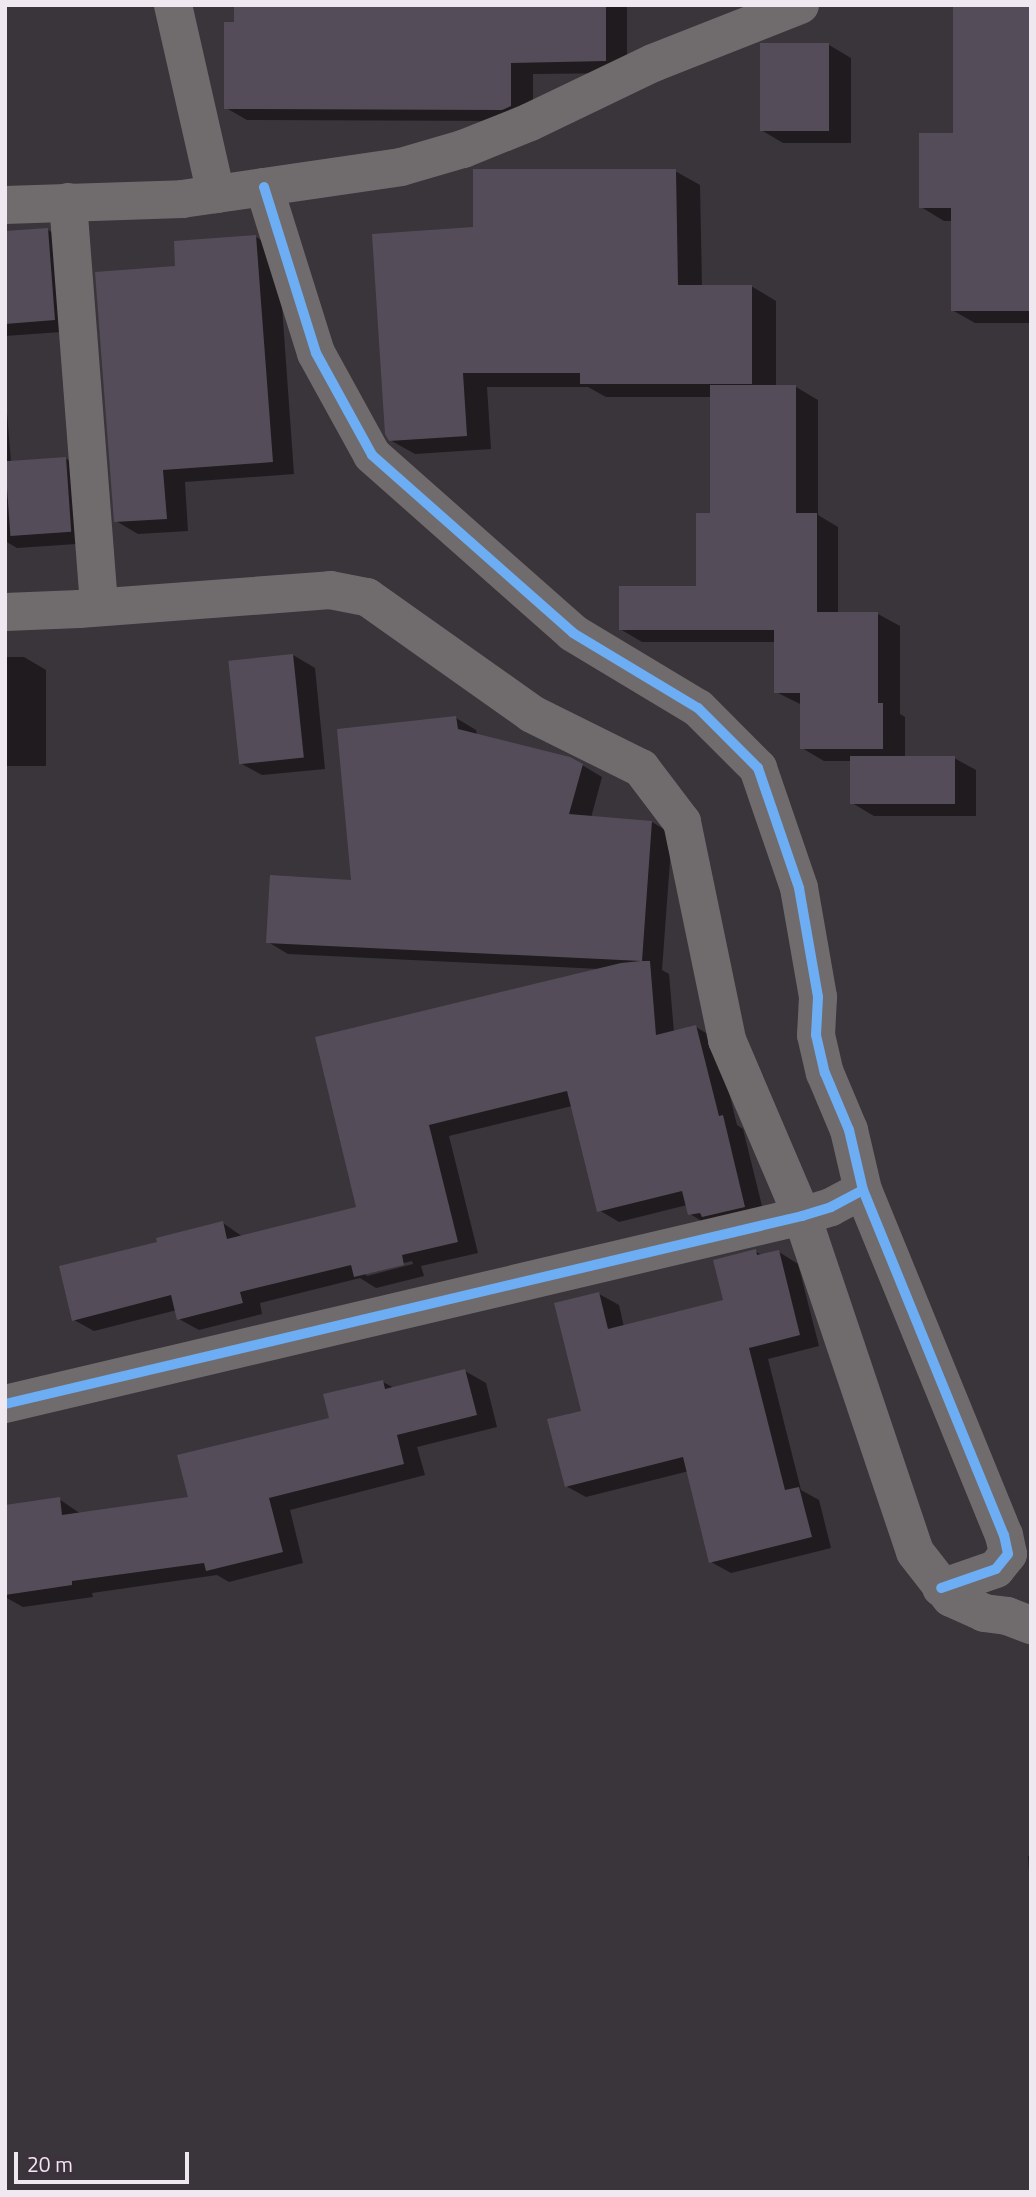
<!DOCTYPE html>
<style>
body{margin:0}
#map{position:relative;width:1036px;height:2197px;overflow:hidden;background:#3a343b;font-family:"Titillium Web",sans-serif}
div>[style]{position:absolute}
.shadow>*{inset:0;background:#0007}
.building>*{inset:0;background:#544d59;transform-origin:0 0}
.minor>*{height:38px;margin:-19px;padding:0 19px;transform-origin:19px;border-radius:19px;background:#706c6d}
.cycleway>*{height:10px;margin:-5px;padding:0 5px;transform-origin:5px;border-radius:5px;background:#6dadf4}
span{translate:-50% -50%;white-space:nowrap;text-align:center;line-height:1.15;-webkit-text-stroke:5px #3d313e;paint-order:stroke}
.frame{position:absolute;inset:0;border:7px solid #f0e8f1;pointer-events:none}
.scale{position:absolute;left:14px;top:2152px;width:175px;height:32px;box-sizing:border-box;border:4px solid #f0e8f1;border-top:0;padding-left:9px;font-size:21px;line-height:24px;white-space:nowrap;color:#f0e8f1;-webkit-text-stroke:5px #3d313e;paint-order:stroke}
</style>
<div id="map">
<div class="shadow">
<div style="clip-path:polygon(236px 5px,627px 5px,627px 73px,533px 74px,533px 118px,524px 121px,247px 120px,226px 108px)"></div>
<div style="clip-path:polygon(1031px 5px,1031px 323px,975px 323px,952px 310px,952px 221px,944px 221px,921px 207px,954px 135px)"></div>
<div style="clip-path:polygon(829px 45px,851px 58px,851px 143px,783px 143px,761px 130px)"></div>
<div style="clip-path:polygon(675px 171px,700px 185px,702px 286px,751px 286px,776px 301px,776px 387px,796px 387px,818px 400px,818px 515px,838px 527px,838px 614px,878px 614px,900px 626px,900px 714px,905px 717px,905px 758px,954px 758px,976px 770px,976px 816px,874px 816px,852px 803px,852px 761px,824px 761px,802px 748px,802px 705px,776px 692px,776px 642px,642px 642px,620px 629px,698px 588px,712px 514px,712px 397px,606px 397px,588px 387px,487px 387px,491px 449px,415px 454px,390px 440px,475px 229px)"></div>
<div style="clip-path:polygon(48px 230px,68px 242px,75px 331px,5px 336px,5px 233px)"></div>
<div style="clip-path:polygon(256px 237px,278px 250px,294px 474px,185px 482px,188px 531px,138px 534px,116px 521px,177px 268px)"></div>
<div style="clip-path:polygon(5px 388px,11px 462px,65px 458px,86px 470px,91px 543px,17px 548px,5px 541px)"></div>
<div style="clip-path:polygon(293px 655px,315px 668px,325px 769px,262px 775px,240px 763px)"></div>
<div style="clip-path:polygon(5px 657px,24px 657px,46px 670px,46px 766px,5px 766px)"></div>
<div style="clip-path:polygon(evenodd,456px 718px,476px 730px,477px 735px,582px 765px,602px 777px,591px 818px,652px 822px,672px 834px,662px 970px,669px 974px,674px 1032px,696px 1027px,716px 1039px,737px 1125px,743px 1129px,765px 1218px,710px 1226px,690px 1214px,687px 1205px,619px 1222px,599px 1210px,572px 1106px,449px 1136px,478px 1253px,421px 1266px,424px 1276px,376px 1288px,360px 1278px,260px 1303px,262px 1314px,199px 1330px,179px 1319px,177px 1310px,94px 1331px,74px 1320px,159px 1243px,223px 1223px,243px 1237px,358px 1208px,317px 1038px,600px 969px,288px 954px,268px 942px,353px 882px,456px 718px,412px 1261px,413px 1264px,367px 1276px,364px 1273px,412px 1261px)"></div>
<div style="clip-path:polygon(755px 1251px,763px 1256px,779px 1252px,798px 1264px,819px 1346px,768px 1359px,801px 1490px,819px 1500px,831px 1548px,731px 1573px,711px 1562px,689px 1471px,586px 1497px,566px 1486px,583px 1412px,599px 1294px,619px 1305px,624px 1327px,725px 1301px)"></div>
<div style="clip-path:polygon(465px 1371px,486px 1383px,497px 1427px,417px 1447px,425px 1475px,290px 1510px,303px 1563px,229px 1582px,217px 1575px,92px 1593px,93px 1597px,23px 1607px,5px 1597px,5px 1507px,59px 1499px,81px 1514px,190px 1498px,331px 1420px,383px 1382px,394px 1388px)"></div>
<div style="clip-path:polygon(1028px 1856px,1031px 1856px,1031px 1904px)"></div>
</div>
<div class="building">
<div style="clip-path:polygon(234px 5px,606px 5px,606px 61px,511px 63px,511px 106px,502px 110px,224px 109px,224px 22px,234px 22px)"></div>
<div style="clip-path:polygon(953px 5px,1031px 5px,1031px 311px,951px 311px,951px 208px,919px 208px,919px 133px,953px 133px)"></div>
<div style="left:829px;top:43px;width:88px;height:69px;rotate:90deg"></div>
<div style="clip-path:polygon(473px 169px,676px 169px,678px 285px,752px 285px,752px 384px,580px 384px,580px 373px,463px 373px,467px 436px,389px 441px,385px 434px,372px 234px,473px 227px)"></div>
<div style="clip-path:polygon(48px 228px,55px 320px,5px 324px,5px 231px)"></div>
<div style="clip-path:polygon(256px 235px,273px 462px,163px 470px,167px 519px,114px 522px,95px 272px,175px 266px,174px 241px)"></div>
<div style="clip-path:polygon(710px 385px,796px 385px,796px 513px,817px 513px,817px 612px,878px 612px,878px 703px,883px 703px,883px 749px,800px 749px,800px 693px,774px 693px,774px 630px,619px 630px,619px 586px,696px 586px,696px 513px,710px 513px)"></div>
<div style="left:66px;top:457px;width:75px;height:61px;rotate:86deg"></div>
<div style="left:293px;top:654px;width:104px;height:65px;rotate:84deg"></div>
<div style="clip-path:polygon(456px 716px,458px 729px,570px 757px,583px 764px,569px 814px,652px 821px,642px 961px,650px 961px,656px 1035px,696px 1025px,719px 1116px,723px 1115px,745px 1207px,702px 1217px,700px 1213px,688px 1215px,682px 1191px,597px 1212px,567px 1091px,429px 1125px,458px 1242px,402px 1255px,404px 1265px,354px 1277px,351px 1265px,240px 1292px,243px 1303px,177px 1320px,171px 1295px,72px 1321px,59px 1266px,157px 1242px,156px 1238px,223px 1221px,227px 1239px,356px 1207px,315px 1037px,621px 963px,641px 961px,266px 943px,270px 875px,351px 880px,337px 729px)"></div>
<div style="left:850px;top:756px;width:105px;height:48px"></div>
<div style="clip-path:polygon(756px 1249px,757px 1255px,779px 1250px,800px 1335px,749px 1348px,785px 1490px,799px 1487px,812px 1537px,709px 1563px,683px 1457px,565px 1487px,547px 1419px,581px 1411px,554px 1303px,599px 1292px,608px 1329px,723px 1300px,713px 1260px)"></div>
<div style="clip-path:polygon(465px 1369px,477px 1415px,397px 1435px,404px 1464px,269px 1498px,283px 1552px,206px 1571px,204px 1563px,72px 1581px,72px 1585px,5px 1595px,5px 1505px,60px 1497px,62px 1515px,188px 1497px,177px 1455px,329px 1418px,323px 1394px,383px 1380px,385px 1389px)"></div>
</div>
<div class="minor">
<div style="left:173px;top:5px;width:194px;rotate:77.2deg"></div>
<div style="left:264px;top:187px;width:174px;rotate:72.6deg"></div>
<div style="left:316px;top:353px;width:116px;rotate:61.2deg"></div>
<div style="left:372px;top:455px;width:268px;rotate:41.5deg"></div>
<div style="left:573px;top:633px;width:146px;rotate:31deg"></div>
<div style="left:698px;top:708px;width:85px;rotate:45deg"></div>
<div style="left:758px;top:768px;width:127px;rotate:71.1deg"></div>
<div style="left:799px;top:888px;width:111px;rotate:80.1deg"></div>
<div style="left:818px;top:997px;width:38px;rotate:93deg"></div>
<div style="left:816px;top:1035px;width:39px;rotate:77deg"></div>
<div style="left:825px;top:1073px;width:62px;rotate:67.2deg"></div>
<div style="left:849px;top:1130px;width:62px;rotate:76.9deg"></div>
<div style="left:863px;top:1190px;width:373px;rotate:67.8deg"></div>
<div style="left:1004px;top:1535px;width:19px;rotate:78deg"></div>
<div style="left:1008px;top:1554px;width:19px;rotate:129deg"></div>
<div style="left:996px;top:1569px;width:58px;rotate:160.9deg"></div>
<div style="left:68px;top:202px;width:406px;rotate:85.6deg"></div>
<div style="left:5px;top:205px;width:177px;rotate:-1.9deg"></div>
<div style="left:182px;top:199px;width:221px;rotate:-8.3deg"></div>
<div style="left:401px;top:167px;width:65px;rotate:-16.2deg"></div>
<div style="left:463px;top:149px;width:72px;rotate:-21.9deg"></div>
<div style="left:530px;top:122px;width:136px;rotate:-25.6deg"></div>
<div style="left:653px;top:63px;width:158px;rotate:-21.5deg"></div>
<div style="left:5px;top:612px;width:74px;rotate:-2.3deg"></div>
<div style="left:79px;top:609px;width:252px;rotate:-4.3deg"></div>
<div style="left:330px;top:590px;width:38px;rotate:11deg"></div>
<div style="left:367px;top:597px;width:202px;rotate:35.3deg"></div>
<div style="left:532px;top:714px;width:122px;rotate:26.4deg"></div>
<div style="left:641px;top:768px;width:68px;rotate:52.8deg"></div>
<div style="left:682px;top:822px;width:223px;rotate:78.3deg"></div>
<div style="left:727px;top:1040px;width:191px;rotate:66.9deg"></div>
<div style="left:802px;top:1216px;width:354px;rotate:71.4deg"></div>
<div style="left:915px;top:1552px;width:58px;rotate:52deg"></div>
<div style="left:951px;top:1598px;width:36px;rotate:24deg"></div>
<div style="left:984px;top:1613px;width:23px;rotate:7deg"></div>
<div style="left:1007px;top:1616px;width:26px;rotate:21deg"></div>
<div style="left:5px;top:1404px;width:819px;rotate:-13.27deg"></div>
<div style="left:802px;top:1216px;width:30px;rotate:-17deg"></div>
<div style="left:831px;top:1207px;width:36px;rotate:-28deg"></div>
</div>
<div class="cycleway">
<div style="left:264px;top:187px;width:174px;rotate:72.6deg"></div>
<div style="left:316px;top:353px;width:116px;rotate:61.2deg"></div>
<div style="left:372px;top:455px;width:268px;rotate:41.5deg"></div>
<div style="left:573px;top:633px;width:146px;rotate:31deg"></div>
<div style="left:698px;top:708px;width:85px;rotate:45deg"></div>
<div style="left:758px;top:768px;width:127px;rotate:71.1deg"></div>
<div style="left:799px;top:888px;width:111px;rotate:80.1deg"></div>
<div style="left:818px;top:997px;width:38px;rotate:93deg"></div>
<div style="left:816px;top:1035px;width:39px;rotate:77deg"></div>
<div style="left:825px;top:1073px;width:62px;rotate:67.2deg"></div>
<div style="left:849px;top:1130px;width:62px;rotate:76.9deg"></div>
<div style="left:863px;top:1190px;width:373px;rotate:67.8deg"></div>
<div style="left:1004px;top:1535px;width:19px;rotate:78deg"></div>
<div style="left:1008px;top:1554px;width:19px;rotate:129deg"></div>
<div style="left:996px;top:1569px;width:58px;rotate:160.9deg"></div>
<div style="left:5px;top:1404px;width:819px;rotate:-13.27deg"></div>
<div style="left:802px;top:1216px;width:30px;rotate:-17deg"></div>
<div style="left:831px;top:1207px;width:36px;rotate:-28deg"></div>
</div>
<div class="frame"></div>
<div class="scale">20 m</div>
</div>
